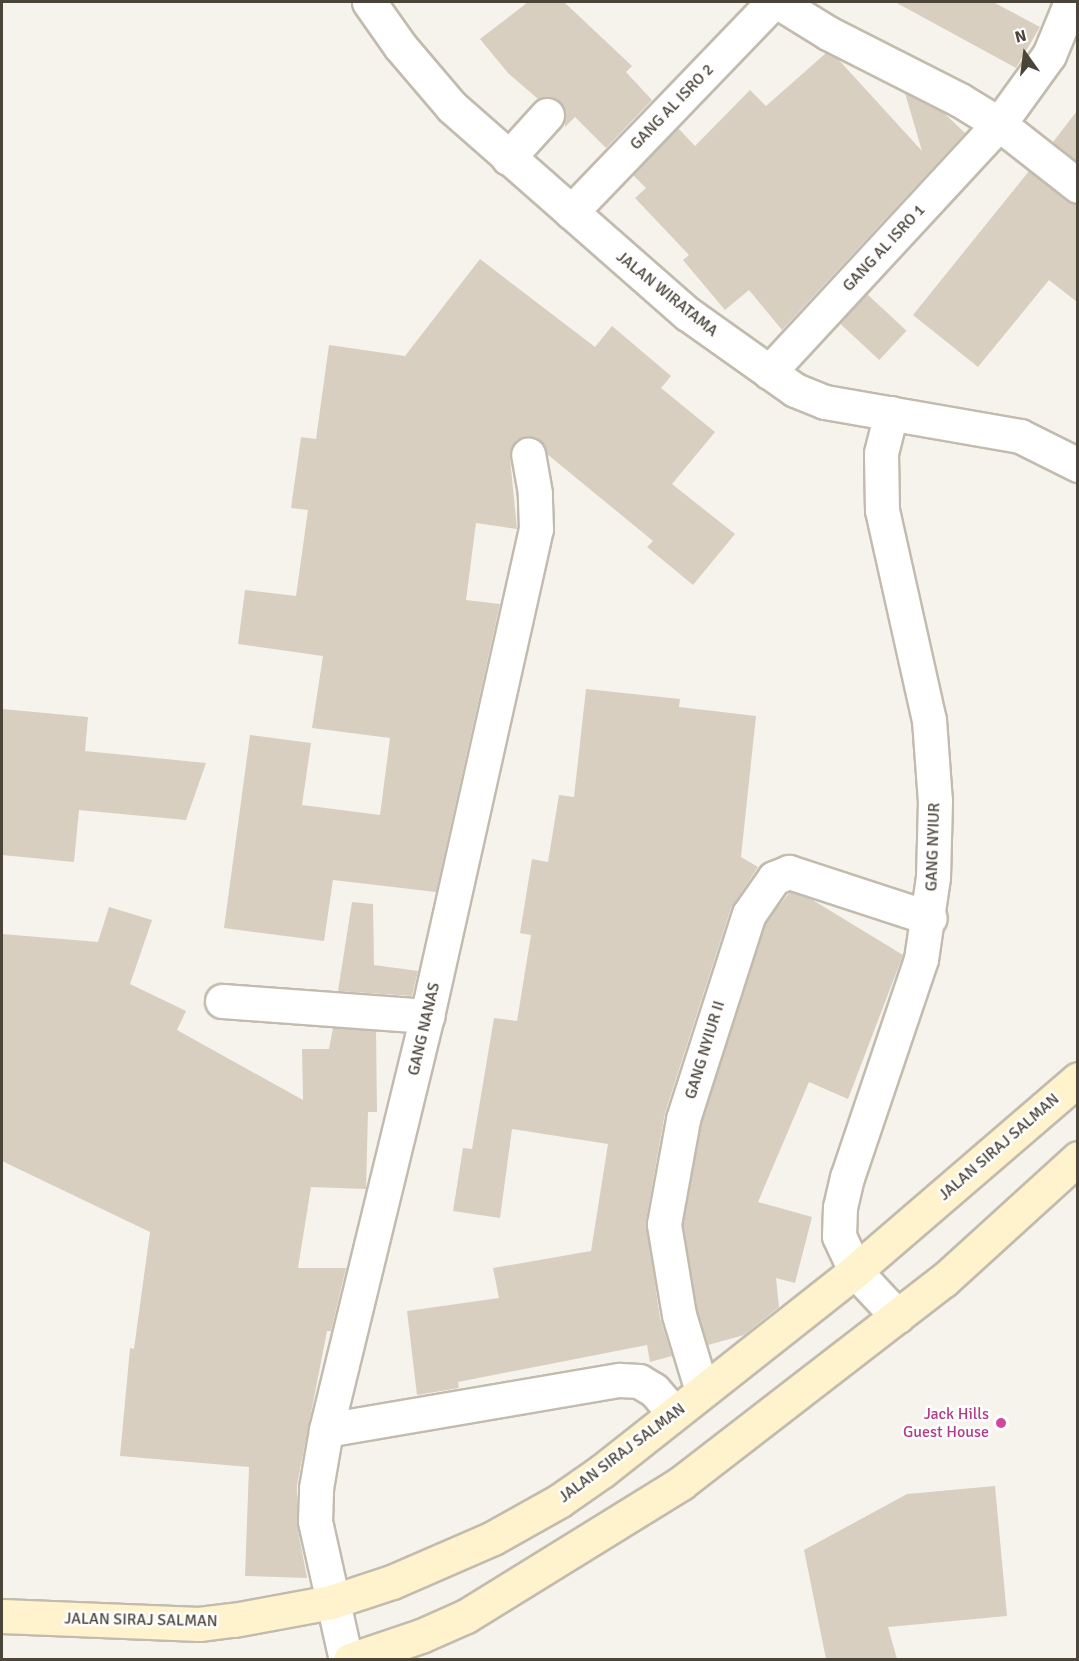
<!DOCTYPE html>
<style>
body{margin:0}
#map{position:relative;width:1079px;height:1661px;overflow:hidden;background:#f6f3ec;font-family:Signika,sans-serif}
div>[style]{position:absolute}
.building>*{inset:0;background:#d8cfc1;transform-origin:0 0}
.roads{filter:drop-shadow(2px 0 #c2bbae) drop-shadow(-2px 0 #c2bbae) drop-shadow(0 2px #c2bbae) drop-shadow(0 -2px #c2bbae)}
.street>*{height:33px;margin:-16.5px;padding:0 16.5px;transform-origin:16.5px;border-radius:16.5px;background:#fff}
.secondary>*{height:33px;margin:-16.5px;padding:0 16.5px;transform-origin:16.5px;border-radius:16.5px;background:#fff3cd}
.dots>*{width:16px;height:16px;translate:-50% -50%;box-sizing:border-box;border:3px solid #fff;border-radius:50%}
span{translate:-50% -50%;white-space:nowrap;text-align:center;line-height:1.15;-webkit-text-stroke:5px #fff;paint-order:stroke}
.street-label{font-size:16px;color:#4b4439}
.hotel-label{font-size:16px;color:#b23c85}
.right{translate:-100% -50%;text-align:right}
.frame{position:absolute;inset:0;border:3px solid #4b4439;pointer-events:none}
.north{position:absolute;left:995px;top:24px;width:60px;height:60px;-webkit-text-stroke:4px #fff;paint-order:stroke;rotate:346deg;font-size:16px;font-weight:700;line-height:24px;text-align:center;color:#4b4439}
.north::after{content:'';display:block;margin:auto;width:21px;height:27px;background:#4b4439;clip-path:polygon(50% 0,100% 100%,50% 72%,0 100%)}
</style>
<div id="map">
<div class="building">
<div style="clip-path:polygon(528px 2px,564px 2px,632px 66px,626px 72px,652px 100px,606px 148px,575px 117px,565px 127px,565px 110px,560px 102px,550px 97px,538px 99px,508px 73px,480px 39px)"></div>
<div style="clip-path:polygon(895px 2px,993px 2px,1040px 27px,1016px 68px)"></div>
<div style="clip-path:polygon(826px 53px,837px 58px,922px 151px,905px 93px,943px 112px,965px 133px,782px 330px,749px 290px,725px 310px,683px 260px,689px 255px,635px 198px,646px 188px,633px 175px,678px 128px,695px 146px,750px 90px,766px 106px)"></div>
<div style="clip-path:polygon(1077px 111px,1077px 162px,1053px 142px)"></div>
<div style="clip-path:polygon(1029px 171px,1066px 201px,1077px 204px,1077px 302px,1049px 280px,978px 367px,913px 315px)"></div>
<div style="clip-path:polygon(480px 259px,595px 347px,612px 326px,671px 376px,661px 388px,715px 432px,672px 484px,735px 534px,693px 585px,647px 547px,653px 541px,547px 454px,542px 442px,534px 437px,516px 440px,510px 458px,517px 529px,476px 523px,466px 600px,500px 604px,436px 892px,333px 880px,324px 941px,224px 928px,250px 735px,311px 743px,302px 805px,380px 815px,390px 738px,312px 728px,323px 656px,238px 644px,245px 590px,296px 596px,308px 510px,291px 508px,301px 437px,316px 439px,329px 345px,405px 356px)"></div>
<div style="left:867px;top:294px;width:54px;height:40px;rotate:43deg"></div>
<div style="clip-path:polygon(586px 689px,680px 699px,679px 707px,756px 716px,741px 857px,758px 867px,731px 908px,665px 1113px,646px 1221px,660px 1318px,672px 1356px,650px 1362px,647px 1345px,458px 1382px,459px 1388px,417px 1395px,407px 1311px,499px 1298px,493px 1268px,591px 1251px,608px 1144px,512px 1129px,500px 1218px,453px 1211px,463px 1148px,472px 1149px,494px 1018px,517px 1021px,531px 935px,520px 933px,532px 859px,548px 862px,559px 795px,574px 797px)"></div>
<div style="clip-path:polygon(2px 709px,88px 717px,85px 751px,206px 763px,186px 820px,79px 810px,74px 862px,2px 855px)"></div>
<div style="clip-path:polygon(790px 892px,811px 899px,903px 955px,848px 1099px,809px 1082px,758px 1202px,812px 1217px,795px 1283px,776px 1278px,779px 1307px,744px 1335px,708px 1345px,697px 1311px,683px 1224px,701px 1124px,766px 922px)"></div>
<div style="clip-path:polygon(352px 902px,373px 904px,374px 965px,418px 971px,412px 996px,338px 991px)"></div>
<div style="clip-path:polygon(109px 907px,152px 920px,130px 984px,186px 1011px,177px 1030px,303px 1100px,302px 1049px,329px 1049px,333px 1028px,376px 1031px,377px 1112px,368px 1112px,366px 1189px,311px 1187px,298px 1268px,346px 1268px,331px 1331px,327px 1331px,297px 1485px,297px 1525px,307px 1578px,245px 1576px,249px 1467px,120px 1456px,130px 1348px,134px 1349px,150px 1232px,2px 1161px,2px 934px,98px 942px)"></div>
<div style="clip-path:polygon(995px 1486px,1007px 1616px,888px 1627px,897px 1659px,826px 1659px,804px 1550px,907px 1494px)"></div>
</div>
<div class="roads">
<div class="street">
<div style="left:369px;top:2px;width:54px;rotate:54.8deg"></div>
<div style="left:400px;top:46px;width:80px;rotate:49.6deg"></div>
<div style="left:452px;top:107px;width:314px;rotate:41.3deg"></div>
<div style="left:688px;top:314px;width:131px;rotate:35.4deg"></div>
<div style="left:795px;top:390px;width:32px;rotate:22deg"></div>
<div style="left:825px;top:402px;width:198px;rotate:9.9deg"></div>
<div style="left:1020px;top:436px;width:65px;rotate:26.6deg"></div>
<div style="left:778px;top:2px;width:59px;rotate:31.8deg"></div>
<div style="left:828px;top:33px;width:148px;rotate:26.9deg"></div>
<div style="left:960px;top:100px;width:46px;rotate:31.6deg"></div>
<div style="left:999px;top:124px;width:100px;rotate:38.1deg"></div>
<div style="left:508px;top:158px;width:58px;rotate:-47.8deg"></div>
<div style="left:571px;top:212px;width:291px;rotate:-46.1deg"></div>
<div style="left:769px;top:372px;width:338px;rotate:-47.2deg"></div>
<div style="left:999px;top:124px;width:85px;rotate:-54.1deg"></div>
<div style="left:1049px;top:55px;width:57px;rotate:-67.5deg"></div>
<div style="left:891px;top:413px;width:41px;rotate:104deg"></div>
<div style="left:881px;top:453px;width:57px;rotate:89deg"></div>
<div style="left:882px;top:510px;width:215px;rotate:77.4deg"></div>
<div style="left:929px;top:720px;width:81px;rotate:85.8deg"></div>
<div style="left:935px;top:801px;width:76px;rotate:91.5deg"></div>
<div style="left:933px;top:877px;width:83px;rotate:98.3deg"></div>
<div style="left:921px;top:959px;width:230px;rotate:108.7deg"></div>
<div style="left:847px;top:1177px;width:31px;rotate:103deg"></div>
<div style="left:840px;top:1207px;width:29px;rotate:92deg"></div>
<div style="left:839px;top:1236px;width:38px;rotate:65deg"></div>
<div style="left:855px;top:1271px;width:62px;rotate:47deg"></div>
<div style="left:222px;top:1001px;width:206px;rotate:4.2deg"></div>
<div style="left:702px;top:1391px;width:79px;rotate:-106.8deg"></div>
<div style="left:679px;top:1315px;width:92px;rotate:-99.4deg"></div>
<div style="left:664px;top:1224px;width:107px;rotate:-79.7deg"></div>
<div style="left:683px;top:1119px;width:215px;rotate:-72.2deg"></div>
<div style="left:749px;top:914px;width:44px;rotate:-55.2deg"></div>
<div style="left:774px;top:878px;width:16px;rotate:-22deg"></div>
<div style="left:789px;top:872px;width:148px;rotate:18.1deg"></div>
<div style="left:326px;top:1430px;width:298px;rotate:-9.7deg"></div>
<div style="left:620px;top:1380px;width:19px;rotate:3deg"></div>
<div style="left:639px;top:1381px;width:17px;rotate:31deg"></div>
<div style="left:654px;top:1390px;width:30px;rotate:49deg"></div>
<div style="left:346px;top:1660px;width:142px;rotate:-102.6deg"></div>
<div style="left:315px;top:1521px;width:33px;rotate:-88deg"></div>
<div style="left:316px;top:1488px;width:59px;rotate:-80.2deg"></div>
<div style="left:326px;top:1430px;width:426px;rotate:-76.3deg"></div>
<div style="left:427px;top:1016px;width:499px;rotate:-77.4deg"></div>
<div style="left:536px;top:529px;width:36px;rotate:-92deg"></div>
<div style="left:535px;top:493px;width:39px;rotate:-100deg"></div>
</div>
<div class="secondary">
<div style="left:2px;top:1616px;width:197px;rotate:2.3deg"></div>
<div style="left:199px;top:1624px;width:35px;rotate:-7deg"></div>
<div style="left:234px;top:1620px;width:99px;rotate:-10.5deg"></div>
<div style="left:331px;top:1602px;width:64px;rotate:-18.2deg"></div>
<div style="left:392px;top:1582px;width:110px;rotate:-23.5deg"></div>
<div style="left:493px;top:1538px;width:76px;rotate:-29.3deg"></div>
<div style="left:559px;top:1501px;width:52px;rotate:-34.9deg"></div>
<div style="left:602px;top:1471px;width:323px;rotate:-38.3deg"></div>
<div style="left:855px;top:1271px;width:294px;rotate:-40.7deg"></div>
<div style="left:350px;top:1660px;width:75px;rotate:-18.7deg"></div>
<div style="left:421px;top:1636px;width:49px;rotate:-24deg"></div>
<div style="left:466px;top:1616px;width:253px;rotate:-31.7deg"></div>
<div style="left:681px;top:1483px;width:332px;rotate:-37.7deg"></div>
<div style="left:944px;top:1280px;width:181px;rotate:-42.3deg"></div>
</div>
</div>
<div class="dots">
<div style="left:1001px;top:1423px;background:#d1479c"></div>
</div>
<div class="street-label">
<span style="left:672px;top:107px;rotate:-46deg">GANG AL ISRO 2</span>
<span style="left:884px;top:248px;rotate:-47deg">GANG AL ISRO 1</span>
<span style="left:667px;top:294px;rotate:39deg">JALAN WIRATAMA</span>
<span style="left:933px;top:847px;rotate:-88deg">GANG NYIUR</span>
<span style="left:424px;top:1029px;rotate:-77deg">GANG NANAS</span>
<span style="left:705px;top:1050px;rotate:-73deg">GANG NYIUR II</span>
<span style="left:999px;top:1147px;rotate:-41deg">JALAN SIRAJ SALMAN</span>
<span style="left:622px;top:1453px;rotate:-37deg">JALAN SIRAJ SALMAN</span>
<span style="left:141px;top:1620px;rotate:1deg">JALAN SIRAJ SALMAN</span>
</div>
<div class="hotel-label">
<span class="right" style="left:989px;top:1423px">Jack Hills<br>Guest House</span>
</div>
<div class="frame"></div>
<div class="north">N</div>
</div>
